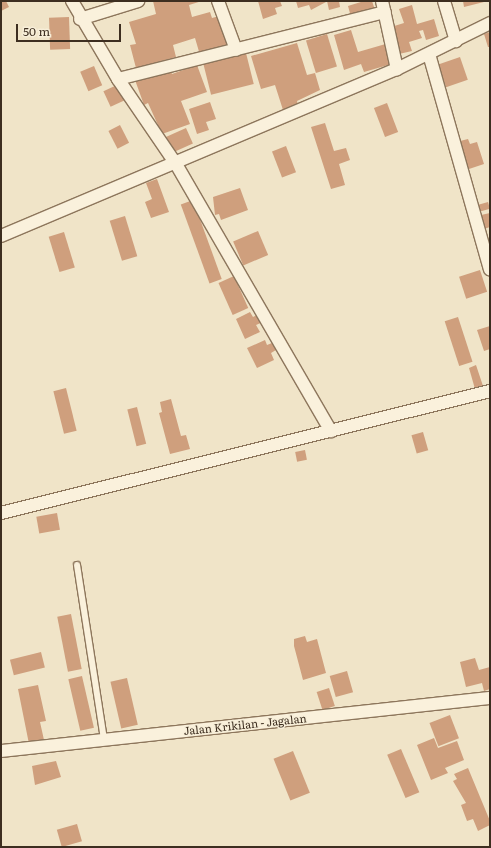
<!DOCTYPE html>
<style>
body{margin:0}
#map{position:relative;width:491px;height:848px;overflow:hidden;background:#f0e4c8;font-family:Literata,serif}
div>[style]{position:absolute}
.building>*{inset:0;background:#cf9f7d;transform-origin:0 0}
.roads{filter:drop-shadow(1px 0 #8d765c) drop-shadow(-1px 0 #8d765c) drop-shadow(0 1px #8d765c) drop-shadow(0 -1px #8d765c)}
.service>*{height:6px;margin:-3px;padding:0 3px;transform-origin:3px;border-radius:3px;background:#faf1dc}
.minor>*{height:12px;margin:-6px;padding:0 6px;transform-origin:6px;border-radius:6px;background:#faf1dc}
span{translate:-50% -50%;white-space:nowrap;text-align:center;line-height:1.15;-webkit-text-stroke:3px #f7eed8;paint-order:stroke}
.street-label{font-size:11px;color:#3d2e20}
.frame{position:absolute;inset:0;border:2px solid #3d2e20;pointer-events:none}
.scale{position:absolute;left:16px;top:24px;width:105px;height:18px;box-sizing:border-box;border:2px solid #3d2e20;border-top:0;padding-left:5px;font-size:12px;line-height:14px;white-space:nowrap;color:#3d2e20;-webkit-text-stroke:3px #f7eed8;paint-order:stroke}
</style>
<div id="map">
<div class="building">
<div style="clip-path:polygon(1px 1px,6px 1px,9px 7px,1px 11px)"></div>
<div style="clip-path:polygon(153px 1px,202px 1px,189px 5px,192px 17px,210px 12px,212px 18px,223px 15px,232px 46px,200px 55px,195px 38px,173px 45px,176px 57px,136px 68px,130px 45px,136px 44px,129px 22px,156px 14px)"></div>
<div style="clip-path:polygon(258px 1px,280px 1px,282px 6px,275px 8px,277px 14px,263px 19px)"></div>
<div style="clip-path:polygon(296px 1px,326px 1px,326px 2px,311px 10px,309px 5px,298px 8px)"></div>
<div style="clip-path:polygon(327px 1px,339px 1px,340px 7px,329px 10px)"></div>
<div style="clip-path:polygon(364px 1px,372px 1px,375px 10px,351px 17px,348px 6px)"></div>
<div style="clip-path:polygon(463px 1px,484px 1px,484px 2px,464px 7px)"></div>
<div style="clip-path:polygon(412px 5px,417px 24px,434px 19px,439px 36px,426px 40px,423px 30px,419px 31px,422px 38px,409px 42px,412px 51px,399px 54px,391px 27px,404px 23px,399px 9px)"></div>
<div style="left:69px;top:17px;width:32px;height:20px;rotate:88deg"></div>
<div style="clip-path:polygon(351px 30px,358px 52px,389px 43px,395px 63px,364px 72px,361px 64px,344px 70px,334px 35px)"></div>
<div style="clip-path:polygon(490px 32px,490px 47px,488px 47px,484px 34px)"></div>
<div style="left:327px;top:34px;width:34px;height:22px;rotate:73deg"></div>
<div style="clip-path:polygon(297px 43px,307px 75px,315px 73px,320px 90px,297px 101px,298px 105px,283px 110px,275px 85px,261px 89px,251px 56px)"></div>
<div style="left:246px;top:53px;width:32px;height:44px;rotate:76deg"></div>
<div style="left:460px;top:57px;width:24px;height:23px;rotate:71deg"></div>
<div style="clip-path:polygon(197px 65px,207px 92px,181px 101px,190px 124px,162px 134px,148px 103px,144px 105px,135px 80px,170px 68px,172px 74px)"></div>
<div style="left:94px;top:66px;width:21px;height:15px;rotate:67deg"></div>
<div style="left:117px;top:85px;width:17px;height:15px;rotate:65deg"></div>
<div style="clip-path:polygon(210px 102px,216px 119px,206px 122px,209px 130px,197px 134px,189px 109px)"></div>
<div style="left:387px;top:103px;width:31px;height:14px;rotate:69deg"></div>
<div style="clip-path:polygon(325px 123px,334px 151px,346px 148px,350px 160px,339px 164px,345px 185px,331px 189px,311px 127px)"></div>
<div style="left:120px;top:125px;width:20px;height:13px;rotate:63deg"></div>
<div style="left:186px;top:128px;width:17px;height:22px;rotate:66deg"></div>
<div style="clip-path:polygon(468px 139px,470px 144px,477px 142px,484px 164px,469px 169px,458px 148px,462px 147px,460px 141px)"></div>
<div style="left:286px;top:146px;width:28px;height:15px;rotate:69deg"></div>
<div style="clip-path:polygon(157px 179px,169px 212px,151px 218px,145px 202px,152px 199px,146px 183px)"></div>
<div style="clip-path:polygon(240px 188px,248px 210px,221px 220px,219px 214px,215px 215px,213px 197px)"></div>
<div style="left:193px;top:200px;width:84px;height:13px;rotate:70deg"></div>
<div style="left:488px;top:202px;width:7px;height:11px;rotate:74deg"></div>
<div style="clip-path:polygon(490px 213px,490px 227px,481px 230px,481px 215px)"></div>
<div style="left:125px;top:216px;width:42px;height:16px;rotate:73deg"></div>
<div style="left:258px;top:231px;width:26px;height:27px;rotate:67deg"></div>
<div style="left:64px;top:232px;width:37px;height:16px;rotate:73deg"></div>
<div style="left:480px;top:270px;width:23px;height:22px;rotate:72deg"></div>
<div style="left:234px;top:276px;width:35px;height:17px;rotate:66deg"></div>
<div style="clip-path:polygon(250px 312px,253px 317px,259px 314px,263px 322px,256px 325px,260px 332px,245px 339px,236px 319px)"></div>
<div style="left:458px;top:317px;width:47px;height:14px;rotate:72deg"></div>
<div style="clip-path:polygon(490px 326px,490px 349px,484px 351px,477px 330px)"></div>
<div style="clip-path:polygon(265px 340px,267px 345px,272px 343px,276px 350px,271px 353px,274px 360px,257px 368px,247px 348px)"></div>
<div style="clip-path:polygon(476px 365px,483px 386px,475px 389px,469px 368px)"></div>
<div style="left:66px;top:388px;width:44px;height:13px;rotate:76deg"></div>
<div style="clip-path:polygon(171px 399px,181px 436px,186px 435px,190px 449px,170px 454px,159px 413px,162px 412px,160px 402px)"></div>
<div style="left:137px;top:407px;width:38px;height:10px;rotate:76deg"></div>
<div style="left:423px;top:432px;width:19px;height:12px;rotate:74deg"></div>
<div style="left:305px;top:450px;width:10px;height:10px;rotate:79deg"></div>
<div style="left:57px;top:513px;width:17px;height:21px;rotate:80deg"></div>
<div style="left:71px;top:614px;width:56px;height:14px;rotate:79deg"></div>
<div style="clip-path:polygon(305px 636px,307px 642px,317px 639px,326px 673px,303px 680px,294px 646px,294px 639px)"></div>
<div style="left:41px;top:652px;width:16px;height:32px;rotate:76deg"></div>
<div style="clip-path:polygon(475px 658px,479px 670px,490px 667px,490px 689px,484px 691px,482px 683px,466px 687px,460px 662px)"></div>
<div style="left:347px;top:671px;width:22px;height:18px;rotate:74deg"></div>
<div style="left:82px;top:676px;width:53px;height:14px;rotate:77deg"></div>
<div style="left:127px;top:678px;width:48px;height:17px;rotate:77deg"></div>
<div style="clip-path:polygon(38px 685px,46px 721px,40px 722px,44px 740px,29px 744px,18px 689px)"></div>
<div style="left:329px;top:688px;width:19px;height:13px;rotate:72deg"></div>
<div style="left:450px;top:715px;width:25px;height:22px;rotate:69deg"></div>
<div style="clip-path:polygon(434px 738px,438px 748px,457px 741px,464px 760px,445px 768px,448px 773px,431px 780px,417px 745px)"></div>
<div style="left:401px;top:749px;width:47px;height:15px;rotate:67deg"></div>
<div style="left:293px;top:751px;width:45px;height:21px;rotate:68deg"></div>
<div style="clip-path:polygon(56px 761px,61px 777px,35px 785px,32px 766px)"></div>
<div style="clip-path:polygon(468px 768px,490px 821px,490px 825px,478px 831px,473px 819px,467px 821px,461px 805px,466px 803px,453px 781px,457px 779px,454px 774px)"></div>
<div style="left:77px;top:824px;width:18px;height:21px;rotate:74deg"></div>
</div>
<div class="roads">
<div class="service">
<div style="left:77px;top:565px;width:177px;rotate:81.2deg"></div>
</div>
<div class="minor">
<div style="left:72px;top:1px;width:91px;rotate:59.5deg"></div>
<div style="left:118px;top:79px;width:103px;rotate:55.7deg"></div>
<div style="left:176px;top:164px;width:309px;rotate:59.9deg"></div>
<div style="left:218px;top:1px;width:52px;rotate:69.8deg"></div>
<div style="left:382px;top:1px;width:70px;rotate:77.6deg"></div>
<div style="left:444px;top:1px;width:42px;rotate:73.3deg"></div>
<div style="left:80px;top:19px;width:61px;rotate:-17.2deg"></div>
<div style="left:429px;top:54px;width:224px;rotate:74.2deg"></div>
<div style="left:118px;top:79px;width:275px;rotate:-14.1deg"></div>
<div style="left:1px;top:236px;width:430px;rotate:-22.9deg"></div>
<div style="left:397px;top:69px;width:104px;rotate:-26.3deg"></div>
<div style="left:1px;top:513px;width:504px;rotate:-14.01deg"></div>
<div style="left:1px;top:751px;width:492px;rotate:-6.2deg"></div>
</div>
</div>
<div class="street-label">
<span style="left:245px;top:724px;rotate:-6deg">Jalan Krikilan - Jagalan</span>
</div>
<div class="frame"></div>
<div class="scale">50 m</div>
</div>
